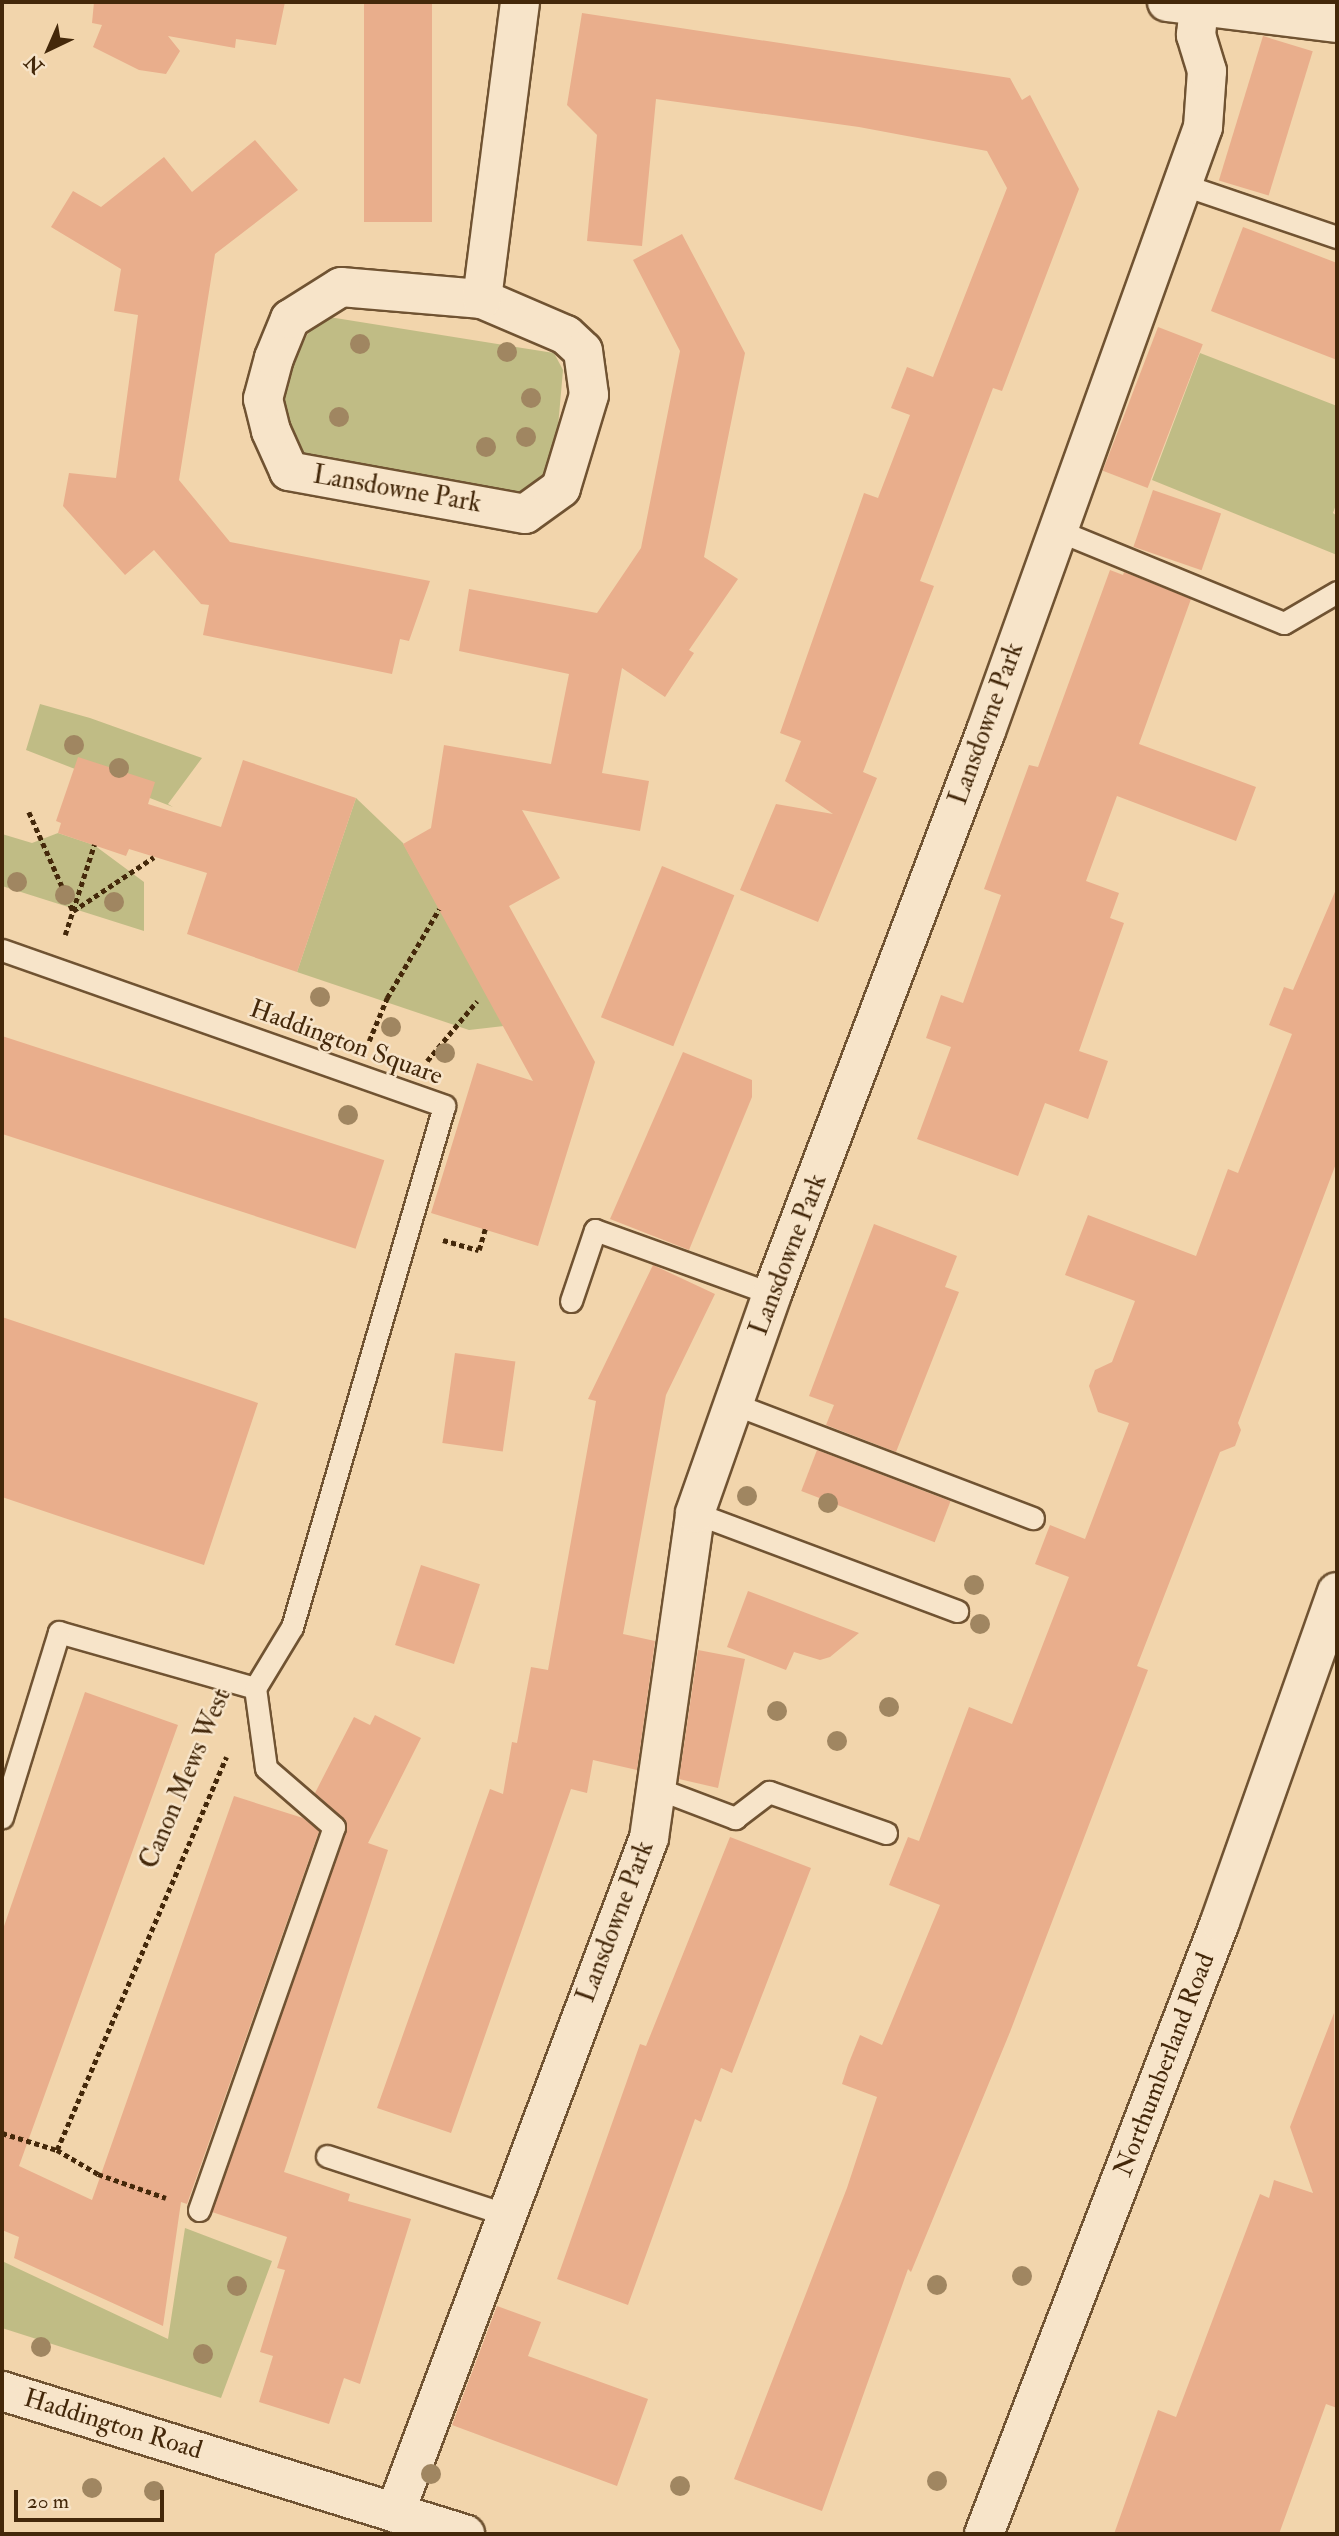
<!DOCTYPE html>
<style>
body{margin:0}
#map{position:relative;width:1339px;height:2536px;overflow:hidden;background:#f2d5ac;font-family:"IM FELL Double Pica",serif}
div>[style]{position:absolute}
.green>*{inset:0;background:#c0bc85}
.building>*{inset:0;background:#e9ae8c;transform-origin:0 0}
.path>*{height:4.5px;margin-top:-2.25px;transform-origin:0;background:repeating-linear-gradient(90deg,#44280a 0 5px,transparent 0 8.5px)}
.roads{filter:drop-shadow(2px 0 #705332) drop-shadow(-2px 0 #705332) drop-shadow(0 2px #705332) drop-shadow(0 -2px #705332)}
.service>*{height:21px;margin:-10.5px;padding:0 10.5px;transform-origin:10.5px;border-radius:10.5px;background:#f7e4c9}
.minor>*{height:38px;margin:-19px;padding:0 19px;transform-origin:19px;border-radius:19px;background:#f7e4c9}
.secondary>*{height:38px;margin:-19px;padding:0 19px;transform-origin:19px;border-radius:19px;background:#f7e4c9}
.trees>*{width:20px;height:20px;margin:-10px;border-radius:50%;background:#a08661}
span{translate:-50% -50%;white-space:nowrap;text-align:center;line-height:1.15;-webkit-text-stroke:5px #f7e4c9;paint-order:stroke}
.street-label{font-size:26px;color:#44280a}
.frame{position:absolute;inset:0;border:4px solid #44280a;pointer-events:none}
.north{position:absolute;left:14px;top:14px;width:70px;height:70px;-webkit-text-stroke:5px #f7e4c9;paint-order:stroke;rotate:224deg;font-size:19px;font-weight:700;line-height:28px;text-align:center;color:#44280a}
.north::after{content:'';display:block;margin:auto;width:24px;height:32px;background:#44280a;clip-path:polygon(50% 0,100% 100%,50% 72%,0 100%)}
.scale{position:absolute;left:14px;top:2490px;width:150px;height:32px;box-sizing:border-box;border:4px solid #44280a;border-top:0;padding-left:9px;font-size:21px;line-height:24px;white-space:nowrap;color:#44280a;-webkit-text-stroke:5px #f7e4c9;paint-order:stroke}
</style>
<div id="map">
<div class="green">
<div style="clip-path:polygon(329px 317px,554px 353px,563px 370px,557px 438px,547px 474px,521px 503px,303px 463px,277px 399px,307px 335px,318px 318px)"></div>
<div style="clip-path:polygon(1200px 353px,1337px 406px,1337px 502px,1333px 513px,1337px 516px,1337px 555px,1152px 480px)"></div>
<div style="clip-path:polygon(40px 704px,90px 718px,202px 758px,168px 804px,173px 807px,26px 750px)"></div>
<div style="clip-path:polygon(356px 798px,403px 843px,504px 1026px,469px 1030px,297px 972px)"></div>
<div style="clip-path:polygon(58px 833px,94px 845px,144px 882px,144px 931px,2px 886px,2px 834px,32px 843px)"></div>
<div style="clip-path:polygon(185px 2228px,272px 2261px,221px 2398px,2px 2328px,2px 2261px,168px 2339px)"></div>
</div>
<div class="building">
<div style="clip-path:polygon(94px 2px,285px 2px,276px 45px,236px 39px,235px 48px,168px 36px,180px 51px,166px 74px,139px 70px,93px 47px,102px 25px,92px 23px)"></div>
<div style="left:364px;top:2px;width:68px;height:220px"></div>
<div style="clip-path:polygon(582px 13px,1010px 78px,1022px 100px,1030px 95px,1079px 189px,1002px 391px,993px 388px,920px 581px,934px 586px,863px 772px,877px 778px,818px 922px,740px 890px,776px 804px,833px 814px,785px 781px,801px 741px,780px 733px,864px 493px,878px 498px,910px 415px,891px 408px,907px 367px,933px 377px,1007px 188px,987px 151px,859px 127px,656px 99px,642px 246px,587px 241px,597px 135px,567px 105px)"></div>
<div style="left:1263px;top:36px;width:52px;height:151px;rotate:17deg"></div>
<div style="clip-path:polygon(255px 140px,298px 190px,215px 254px,179px 480px,230px 542px,430px 581px,409px 641px,400px 639px,392px 674px,203px 635px,209px 605px,201px 604px,154px 550px,125px 575px,63px 506px,69px 473px,116px 478px,138px 315px,114px 311px,121px 269px,51px 227px,73px 191px,101px 207px,164px 157px,192px 192px)"></div>
<div style="clip-path:polygon(1243px 227px,1337px 263px,1337px 360px,1211px 311px)"></div>
<div style="clip-path:polygon(682px 234px,745px 353px,704px 557px,738px 579px,689px 650px,694px 653px,665px 697px,622px 668px,602px 773px,649px 781px,640px 831px,522px 810px,560px 878px,509px 906px,595px 1062px,538px 1246px,431px 1213px,477px 1063px,533px 1081px,403px 844px,431px 828px,444px 745px,551px 764px,569px 674px,459px 651px,469px 589px,597px 613px,641px 548px,680px 351px,633px 260px)"></div>
<div style="left:1158px;top:327px;width:48px;height:154px;rotate:21deg"></div>
<div style="left:1153px;top:490px;width:72px;height:60px;rotate:19deg"></div>
<div style="clip-path:polygon(1110px 570px,1123px 575px,1124px 572px,1191px 599px,1139px 744px,1256px 787px,1236px 841px,1117px 796px,1086px 881px,1119px 893px,1110px 918px,1124px 923px,1079px 1051px,1108px 1061px,1088px 1119px,1045px 1103px,1018px 1176px,917px 1139px,951px 1047px,926px 1038px,941px 995px,963px 1003px,1001px 895px,984px 889px,1029px 765px,1038px 767px)"></div>
<div style="clip-path:polygon(78px 757px,155px 782px,148px 804px,221px 827px,243px 760px,356px 798px,297px 972px,187px 934px,207px 873px,129px 849px,126px 856px,58px 833px,61px 823px,56px 821px)"></div>
<div style="left:662px;top:866px;width:78px;height:163px;rotate:22deg"></div>
<div style="clip-path:polygon(1337px 887px,1337px 1161px,1238px 1423px,1241px 1430px,1235px 1446px,1220px 1452px,1137px 1666px,1148px 1670px,1010px 2032px,911px 2272px,908px 2269px,822px 2511px,734px 2479px,847px 2188px,877px 2097px,842px 2084px,848px 2065px,860px 2035px,882px 2045px,940px 1905px,889px 1885px,908px 1837px,919px 1841px,969px 1707px,1012px 1724px,1069px 1577px,1035px 1564px,1050px 1525px,1085px 1539px,1129px 1423px,1098px 1412px,1089px 1386px,1095px 1370px,1112px 1362px,1135px 1301px,1065px 1275px,1088px 1215px,1196px 1256px,1228px 1169px,1238px 1173px,1292px 1034px,1269px 1025px,1284px 987px,1293px 990px)"></div>
<div style="left:2px;top:1036px;width:402px;height:93px;rotate:18deg"></div>
<div style="clip-path:polygon(683px 1052px,752px 1080px,752px 1097px,689px 1250px,610px 1219px)"></div>
<div style="clip-path:polygon(874px 1224px,957px 1256px,945px 1287px,959px 1292px,896px 1452px,826px 1425px,834px 1405px,809px 1396px)"></div>
<div style="clip-path:polygon(653px 1265px,715px 1294px,666px 1395px,623px 1634px,655px 1641px,637px 1770px,593px 1760px,587px 1793px,571px 1789px,451px 2133px,377px 2108px,490px 1789px,503px 1794px,512px 1742px,517px 1743px,531px 1667px,548px 1670px,596px 1401px,588px 1399px)"></div>
<div style="clip-path:polygon(2px 1317px,258px 1403px,204px 1565px,2px 1497px)"></div>
<div style="left:455px;top:1353px;width:61px;height:91px;rotate:8deg"></div>
<div style="left:817px;top:1450px;width:143px;height:44px;rotate:21deg"></div>
<div style="left:421px;top:1565px;width:62px;height:84px;rotate:18deg"></div>
<div style="clip-path:polygon(748px 1591px,859px 1633px,830px 1657px,820px 1660px,794px 1652px,786px 1670px,727px 1647px)"></div>
<div style="clip-path:polygon(698px 1650px,745px 1659px,718px 1788px,679px 1779px)"></div>
<div style="clip-path:polygon(85px 1692px,178px 1725px,19px 2166px,92px 2200px,234px 1796px,303px 1818px,319px 1831px,187px 2204px,181px 2202px,163px 2326px,14px 2258px,19px 2237px,2px 2230px,2px 1932px)"></div>
<div style="clip-path:polygon(375px 1715px,421px 1738px,368px 1843px,388px 1850px,284px 2172px,350px 2194px,348px 2201px,411px 2219px,360px 2384px,344px 2378px,329px 2424px,259px 2402px,273px 2356px,260px 2352px,285px 2270px,277px 2268px,287px 2237px,212px 2212px,346px 1831px,343px 1818px,315px 1793px,354px 1717px,370px 1725px)"></div>
<div style="clip-path:polygon(730px 1837px,811px 1868px,732px 2073px,721px 2068px,701px 2122px,695px 2119px,628px 2305px,557px 2279px,640px 2044px,646px 2046px)"></div>
<div style="clip-path:polygon(1334px 2013px,1337px 2408px,1326px 2404px,1279px 2534px,1114px 2534px,1158px 2410px,1176px 2417px,1260px 2194px,1269px 2198px,1274px 2180px,1313px 2193px,1290px 2127px)"></div>
<div style="clip-path:polygon(497px 2306px,541px 2322px,528px 2356px,648px 2399px,617px 2486px,452px 2425px)"></div>
</div>
<div class="path">
<div style="left:29px;top:812px;width:108px;rotate:66deg"></div>
<div style="left:73px;top:911px;width:97px;rotate:-33.7deg"></div>
<div style="left:65px;top:935px;width:95px;rotate:-72.1deg"></div>
<div style="left:369px;top:1041px;width:47px;rotate:-67.3deg"></div>
<div style="left:387px;top:998px;width:103px;rotate:-59.7deg"></div>
<div style="left:427px;top:1061px;width:78px;rotate:-50.2deg"></div>
<div style="left:443px;top:1240px;width:37px;rotate:16deg"></div>
<div style="left:479px;top:1250px;width:22px;rotate:-74deg"></div>
<div style="left:2px;top:2133px;width:58px;rotate:17.2deg"></div>
<div style="left:57px;top:2150px;width:48px;rotate:30.3deg"></div>
<div style="left:98px;top:2174px;width:72px;rotate:19.4deg"></div>
<div style="left:57px;top:2150px;width:428px;rotate:-66.7deg"></div>
</div>
<div class="roads">
<div class="service">
<div style="left:1181px;top:184px;width:165px;rotate:18.8deg"></div>
<div style="left:1057px;top:530px;width:245px;rotate:22.3deg"></div>
<div style="left:1284px;top:623px;width:61px;rotate:-30.3deg"></div>
<div style="left:2px;top:950px;width:469px;rotate:19.4deg"></div>
<div style="left:444px;top:1106px;width:543px;rotate:106.26deg"></div>
<div style="left:292px;top:1627px;width:71px;rotate:121.2deg"></div>
<div style="left:255px;top:1688px;width:204px;rotate:-164.1deg"></div>
<div style="left:59px;top:1632px;width:194px;rotate:107.1deg"></div>
<div style="left:571px;top:1301px;width:75px;rotate:-71.3deg"></div>
<div style="left:595px;top:1230px;width:188px;rotate:19.9deg"></div>
<div style="left:734px;top:1404px;width:320px;rotate:20.9deg"></div>
<div style="left:695px;top:1513px;width:280px;rotate:20.5deg"></div>
<div style="left:656px;top:1788px;width:85px;rotate:20.8deg"></div>
<div style="left:735px;top:1818px;width:43px;rotate:-37.4deg"></div>
<div style="left:769px;top:1792px;width:124px;rotate:19.3deg"></div>
<div style="left:327px;top:2156px;width:189px;rotate:18.1deg"></div>
<div style="left:199px;top:2210px;width:406px;rotate:-70.6deg"></div>
<div style="left:334px;top:1827px;width:90px;rotate:-139.1deg"></div>
<div style="left:266px;top:1768px;width:81px;rotate:-97.8deg"></div>
</div>
<div class="minor">
<div style="left:1167px;top:2px;width:171px;rotate:7deg"></div>
<div style="left:341px;top:287px;width:142px;rotate:4.9deg"></div>
<div style="left:482px;top:299px;width:91px;rotate:23.2deg"></div>
<div style="left:566px;top:335px;width:23px;rotate:43deg"></div>
<div style="left:583px;top:351px;width:44px;rotate:82.2deg"></div>
<div style="left:589px;top:395px;width:97px;rotate:106.8deg"></div>
<div style="left:561px;top:488px;width:44px;rotate:144.2deg"></div>
<div style="left:525px;top:514px;width:240px;rotate:-169.7deg"></div>
<div style="left:289px;top:471px;width:44px;rotate:-114.2deg"></div>
<div style="left:271px;top:431px;width:33px;rotate:-104deg"></div>
<div style="left:263px;top:399px;width:42px;rotate:-75deg"></div>
<div style="left:274px;top:358px;width:42px;rotate:-67.7deg"></div>
<div style="left:290px;top:319px;width:60px;rotate:-32.1deg"></div>
<div style="left:482px;top:299px;width:299px;rotate:-82.7deg"></div>
<div style="left:395px;top:2513px;width:721px;rotate:-69.38deg"></div>
<div style="left:649px;top:1838px;width:328px;rotate:-81.9deg"></div>
<div style="left:695px;top:1513px;width:232px;rotate:-70.6deg"></div>
<div style="left:772px;top:1294px;width:602px;rotate:-69.19deg"></div>
<div style="left:986px;top:731px;width:642px;rotate:-70.24deg"></div>
<div style="left:1203px;top:127px;width:56px;rotate:-85.9deg"></div>
<div style="left:1207px;top:71px;width:38px;rotate:-107deg"></div>
<div style="left:1196px;top:35px;width:28px;rotate:-84deg"></div>
</div>
<div class="secondary">
<div style="left:2px;top:2391px;width:485px;rotate:17.2deg"></div>
<div style="left:984px;top:2534px;width:656px;rotate:-68.91deg"></div>
<div style="left:1220px;top:1922px;width:350px;rotate:-70.5deg"></div>
</div>
</div>
<div class="trees">
<div style="left:360px;top:344px"></div>
<div style="left:507px;top:352px"></div>
<div style="left:531px;top:398px"></div>
<div style="left:339px;top:417px"></div>
<div style="left:526px;top:437px"></div>
<div style="left:486px;top:447px"></div>
<div style="left:74px;top:745px"></div>
<div style="left:119px;top:768px"></div>
<div style="left:17px;top:882px"></div>
<div style="left:65px;top:895px"></div>
<div style="left:114px;top:902px"></div>
<div style="left:320px;top:997px"></div>
<div style="left:391px;top:1027px"></div>
<div style="left:445px;top:1053px"></div>
<div style="left:348px;top:1115px"></div>
<div style="left:747px;top:1496px"></div>
<div style="left:828px;top:1503px"></div>
<div style="left:974px;top:1585px"></div>
<div style="left:980px;top:1624px"></div>
<div style="left:889px;top:1707px"></div>
<div style="left:777px;top:1711px"></div>
<div style="left:837px;top:1741px"></div>
<div style="left:1022px;top:2276px"></div>
<div style="left:937px;top:2285px"></div>
<div style="left:237px;top:2286px"></div>
<div style="left:41px;top:2347px"></div>
<div style="left:203px;top:2354px"></div>
<div style="left:431px;top:2474px"></div>
<div style="left:937px;top:2481px"></div>
<div style="left:680px;top:2486px"></div>
<div style="left:92px;top:2488px"></div>
<div style="left:154px;top:2491px"></div>
</div>
<div class="street-label">
<span style="left:397px;top:490px;rotate:10deg">Lansdowne Park</span>
<span style="left:987px;top:724px;rotate:-70deg">Lansdowne Park</span>
<span style="left:346px;top:1043px;rotate:20deg">Haddington Square</span>
<span style="left:789px;top:1255px;rotate:-69deg">Lansdowne Park</span>
<span style="left:186px;top:1779px;rotate:-67deg">Canon Mews West</span>
<span style="left:616px;top:1922px;rotate:-69deg">Lansdowne Park</span>
<span style="left:1165px;top:2065px;rotate:-69deg">Northumberland Road</span>
<span style="left:113px;top:2425px;rotate:17deg">Haddington Road</span>
</div>
<div class="frame"></div>
<div class="north">N</div>
<div class="scale">20 m</div>
</div>
